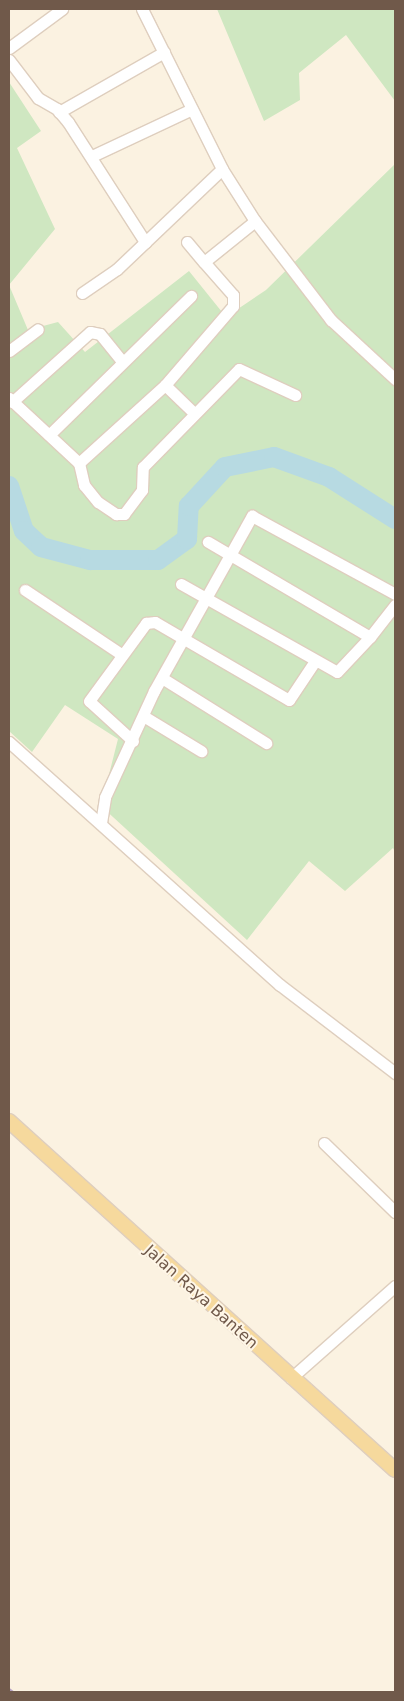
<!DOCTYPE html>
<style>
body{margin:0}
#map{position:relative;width:404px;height:1701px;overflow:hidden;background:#fbf2e1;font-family:"DejaVu Sans",sans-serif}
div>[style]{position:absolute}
.green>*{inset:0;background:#cfe7c1}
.river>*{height:20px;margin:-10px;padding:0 10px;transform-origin:10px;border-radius:10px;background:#b7dae2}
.roads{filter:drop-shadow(1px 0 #decebe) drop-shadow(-1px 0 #decebe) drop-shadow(0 1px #decebe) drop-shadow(0 -1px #decebe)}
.minor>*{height:11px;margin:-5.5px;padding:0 5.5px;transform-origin:5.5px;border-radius:5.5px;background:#fff}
.major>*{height:14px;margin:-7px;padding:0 7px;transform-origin:7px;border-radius:7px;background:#f6d99d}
.rail>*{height:3px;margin-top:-1.5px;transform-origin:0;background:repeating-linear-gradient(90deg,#b5a1c2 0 8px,transparent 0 13px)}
span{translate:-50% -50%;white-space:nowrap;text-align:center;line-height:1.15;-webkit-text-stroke:4px #fef6e7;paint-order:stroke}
.street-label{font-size:16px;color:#70594a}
.frame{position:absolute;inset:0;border:10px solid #70594a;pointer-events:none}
</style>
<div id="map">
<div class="green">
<div style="clip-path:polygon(217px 9px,395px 9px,395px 101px,346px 35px,299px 73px,300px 100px,264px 121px)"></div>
<div style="clip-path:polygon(9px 82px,41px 131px,17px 148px,55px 229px,9px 285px,28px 330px,58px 322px,85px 352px,189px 271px,226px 317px,266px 290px,395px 164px,395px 367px,389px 375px,395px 379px,395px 852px,393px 848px,345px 891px,309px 861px,247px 940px,101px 806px,118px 739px,65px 705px,32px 752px,9px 731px)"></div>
</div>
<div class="river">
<div style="left:9px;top:486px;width:47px;rotate:71.6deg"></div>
<div style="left:24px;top:531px;width:23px;rotate:43deg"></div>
<div style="left:41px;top:547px;width:51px;rotate:14.9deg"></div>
<div style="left:90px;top:560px;width:68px"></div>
<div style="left:158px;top:560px;width:36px;rotate:-36deg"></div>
<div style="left:187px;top:539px;width:33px;rotate:-87deg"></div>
<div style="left:189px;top:506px;width:53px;rotate:-47.3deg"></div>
<div style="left:225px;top:467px;width:50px;rotate:-11.5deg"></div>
<div style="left:274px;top:457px;width:59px;rotate:20deg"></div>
<div style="left:329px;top:477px;width:78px;rotate:32.5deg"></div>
</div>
<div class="roads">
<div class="minor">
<div style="left:142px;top:9px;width:179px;rotate:63.4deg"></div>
<div style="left:222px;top:169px;width:62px;rotate:57.6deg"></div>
<div style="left:255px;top:221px;width:125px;rotate:52.5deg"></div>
<div style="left:331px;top:320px;width:87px;rotate:42.7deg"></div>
<div style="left:9px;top:48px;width:66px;rotate:-36.3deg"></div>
<div style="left:9px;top:60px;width:48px;rotate:52.7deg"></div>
<div style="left:38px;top:98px;width:22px;rotate:30deg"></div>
<div style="left:57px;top:109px;width:17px;rotate:50deg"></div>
<div style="left:68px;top:122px;width:143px;rotate:57.3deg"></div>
<div style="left:59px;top:112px;width:121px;rotate:-29.7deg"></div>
<div style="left:92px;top:156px;width:110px;rotate:-25.2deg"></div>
<div style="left:255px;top:221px;width:65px;rotate:141.2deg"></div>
<div style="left:204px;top:262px;width:44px;rotate:48.7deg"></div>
<div style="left:233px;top:295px;width:11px;rotate:90deg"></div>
<div style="left:233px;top:306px;width:104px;rotate:130.7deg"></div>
<div style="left:165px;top:385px;width:116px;rotate:137.8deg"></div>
<div style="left:79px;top:463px;width:23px;rotate:77deg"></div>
<div style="left:84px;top:485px;width:22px;rotate:51deg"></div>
<div style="left:98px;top:502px;width:22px;rotate:34deg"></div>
<div style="left:116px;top:514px;width:8px"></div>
<div style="left:124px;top:514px;width:30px;rotate:-53deg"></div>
<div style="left:142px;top:490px;width:23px;rotate:-88deg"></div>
<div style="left:143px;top:467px;width:137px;rotate:-45.6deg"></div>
<div style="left:239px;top:369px;width:62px;rotate:24.9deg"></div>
<div style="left:187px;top:242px;width:26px;rotate:50deg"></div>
<div style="left:82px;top:293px;width:42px;rotate:-34.4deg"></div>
<div style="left:117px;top:269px;width:145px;rotate:-43.6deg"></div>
<div style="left:9px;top:351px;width:36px;rotate:-37deg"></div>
<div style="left:165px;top:385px;width:39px;rotate:44deg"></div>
<div style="left:9px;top:398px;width:96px;rotate:42.9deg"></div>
<div style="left:12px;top:402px;width:105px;rotate:-41.9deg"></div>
<div style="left:90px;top:332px;width:10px;rotate:11deg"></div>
<div style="left:100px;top:334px;width:36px;rotate:51deg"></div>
<div style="left:49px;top:435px;width:199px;rotate:-44.4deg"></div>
<div style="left:181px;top:584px;width:179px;rotate:29.4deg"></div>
<div style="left:337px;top:672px;width:48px;rotate:-46.7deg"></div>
<div style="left:370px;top:637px;width:188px;rotate:-149.6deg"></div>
<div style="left:25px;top:590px;width:115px;rotate:33.7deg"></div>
<div style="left:370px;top:637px;width:41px;rotate:-52deg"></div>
<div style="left:162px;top:678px;width:123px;rotate:32deg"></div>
<div style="left:145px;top:717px;width:66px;rotate:31.3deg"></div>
<div style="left:133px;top:741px;width:59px;rotate:-137.7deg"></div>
<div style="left:89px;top:701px;width:97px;rotate:-53.8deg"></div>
<div style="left:146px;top:623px;width:9px;rotate:-6deg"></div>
<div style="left:155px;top:622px;width:155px;rotate:30.2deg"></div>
<div style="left:289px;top:700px;width:47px;rotate:-56.3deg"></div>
<div style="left:9px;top:742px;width:364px;rotate:41.9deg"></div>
<div style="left:280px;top:985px;width:145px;rotate:37.4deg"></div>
<div style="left:101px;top:823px;width:26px;rotate:-81deg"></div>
<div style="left:105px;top:797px;width:117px;rotate:-65.2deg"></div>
<div style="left:154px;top:691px;width:201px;rotate:-60.8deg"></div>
<div style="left:252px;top:516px;width:163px;rotate:28.6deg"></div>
<div style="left:324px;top:1143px;width:99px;rotate:44.2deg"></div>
<div style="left:291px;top:1378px;width:139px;rotate:-41.5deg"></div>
</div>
<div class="major">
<div style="left:9px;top:1121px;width:520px;rotate:42.12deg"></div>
</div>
</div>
<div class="rail">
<div style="left:9px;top:1689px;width:5px;rotate:37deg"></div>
</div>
<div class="street-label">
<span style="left:201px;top:1297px;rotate:42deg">Jalan Raya Banten</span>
</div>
<div class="frame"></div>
</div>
